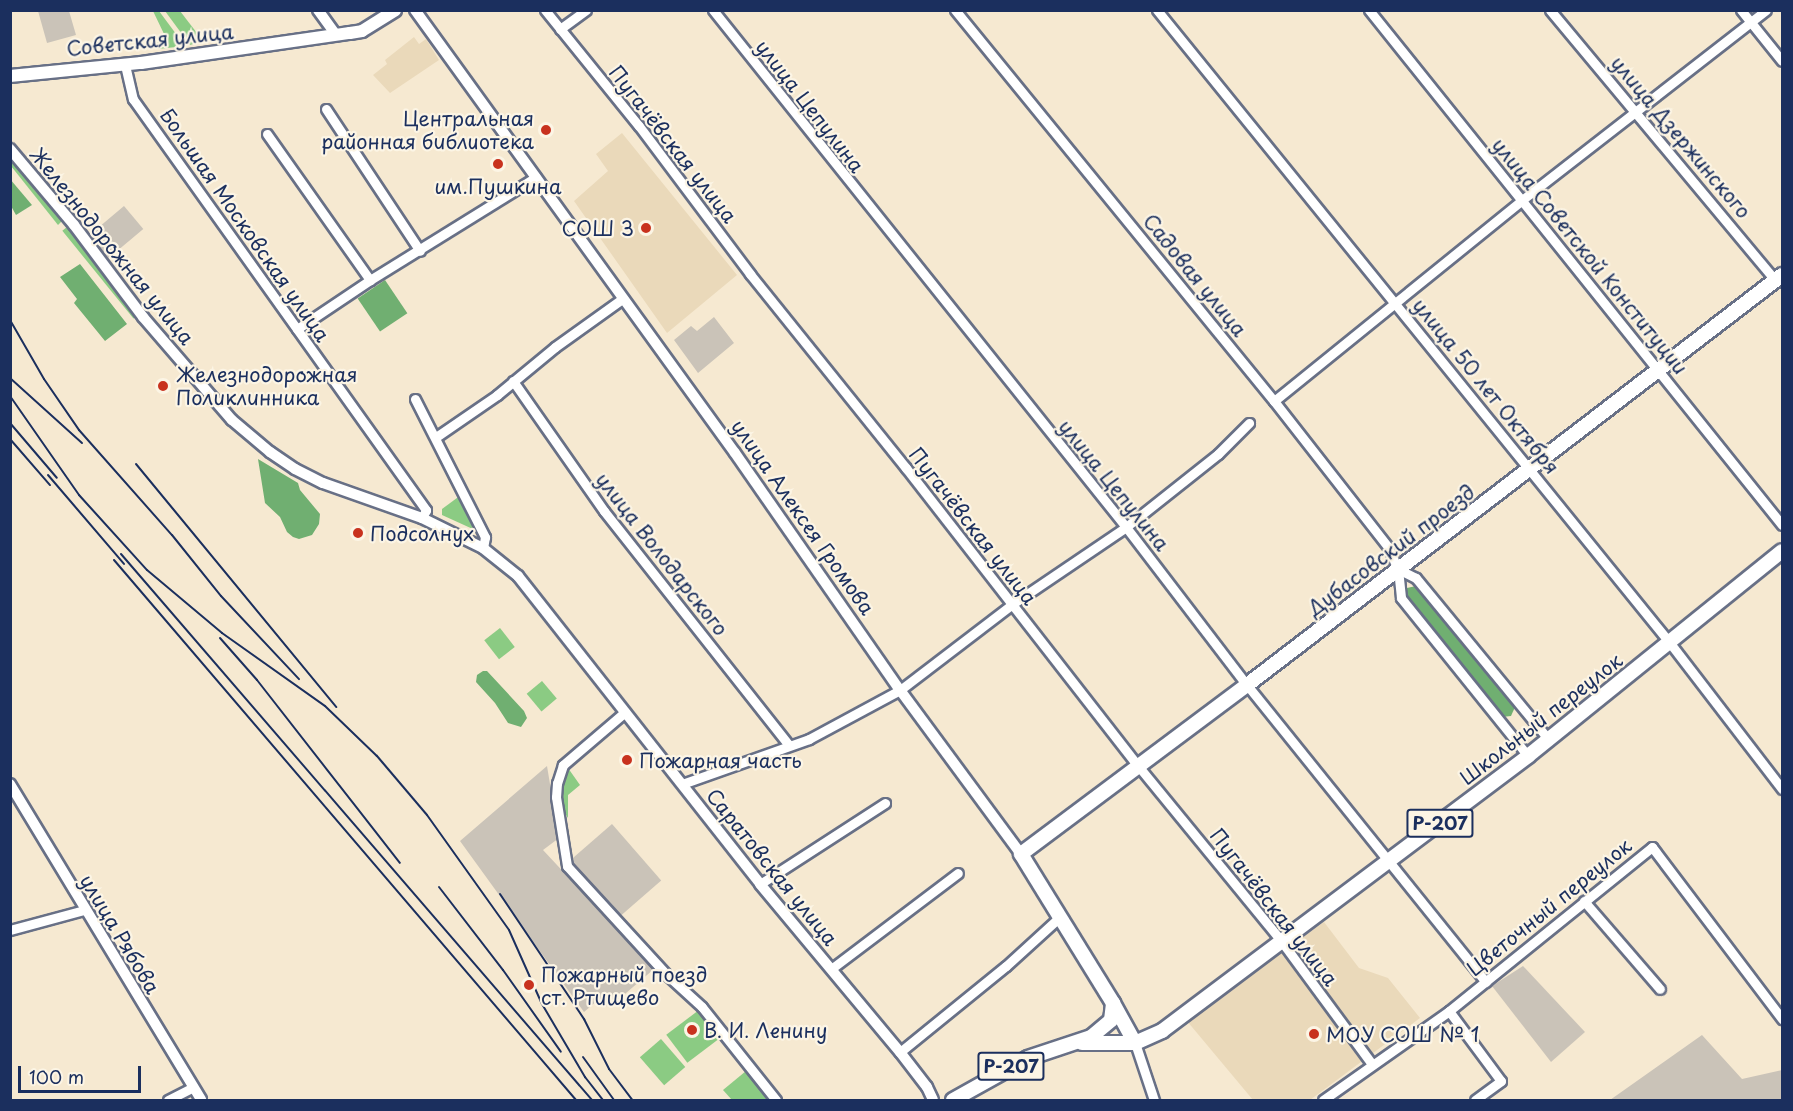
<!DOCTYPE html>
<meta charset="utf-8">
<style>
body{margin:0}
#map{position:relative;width:1793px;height:1111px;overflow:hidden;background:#f6e9d1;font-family:"Playpen Sans",sans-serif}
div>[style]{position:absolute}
.built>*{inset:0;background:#ead9ba}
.industrial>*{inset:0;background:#cac3b8;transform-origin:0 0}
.green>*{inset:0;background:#8bcb83;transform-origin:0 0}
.forest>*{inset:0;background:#70af71;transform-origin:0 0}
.roads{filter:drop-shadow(2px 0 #687086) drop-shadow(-2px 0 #687086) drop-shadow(0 2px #687086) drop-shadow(0 -2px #687086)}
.minor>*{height:9px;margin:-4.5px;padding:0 4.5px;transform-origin:4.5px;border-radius:4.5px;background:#fff}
.tertiary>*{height:10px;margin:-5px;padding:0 5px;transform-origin:5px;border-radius:5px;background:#fff}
.secondary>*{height:12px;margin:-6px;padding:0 6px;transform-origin:6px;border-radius:6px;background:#fff}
.primary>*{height:14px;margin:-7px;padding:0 7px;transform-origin:7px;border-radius:7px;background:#fff}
.rail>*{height:2px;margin:-1px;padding:0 1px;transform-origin:1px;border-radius:1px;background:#1b2f5e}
.dots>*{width:16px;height:16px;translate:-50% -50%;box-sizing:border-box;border:3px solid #fcf5e5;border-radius:50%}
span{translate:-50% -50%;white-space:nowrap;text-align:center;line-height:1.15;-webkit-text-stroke:4.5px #fcf5e5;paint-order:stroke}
.shield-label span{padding:2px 4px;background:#fcf5e5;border:2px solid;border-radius:4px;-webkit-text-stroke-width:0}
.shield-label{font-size:18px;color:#1b2f5e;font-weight:700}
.street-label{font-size:20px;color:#1b2f5e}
.poi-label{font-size:20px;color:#1b2f5e}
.right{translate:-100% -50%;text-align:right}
.left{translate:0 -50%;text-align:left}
.frame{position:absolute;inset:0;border:12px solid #1b2f5e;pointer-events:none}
.scale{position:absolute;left:18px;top:1066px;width:123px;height:27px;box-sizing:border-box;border:3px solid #1b2f5e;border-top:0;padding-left:8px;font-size:18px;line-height:21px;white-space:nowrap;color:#1b2f5e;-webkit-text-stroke:4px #fcf5e5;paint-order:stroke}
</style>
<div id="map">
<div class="built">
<div style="clip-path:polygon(414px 37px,419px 44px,426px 39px,439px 60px,390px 93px,373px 75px,387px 64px,385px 60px)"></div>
<div style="clip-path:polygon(622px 133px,737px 275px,667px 333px,574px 201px,608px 171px,596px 154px)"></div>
<div style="clip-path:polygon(1324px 922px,1359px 968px,1388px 978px,1420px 1018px,1310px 1100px,1253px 1100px,1187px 1021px)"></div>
</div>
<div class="industrial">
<div style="clip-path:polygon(38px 11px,69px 11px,76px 35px,47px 43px)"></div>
<div style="left:124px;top:206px;width:30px;height:45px;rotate:50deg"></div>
<div style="clip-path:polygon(714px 317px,734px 343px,698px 373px,674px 340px,691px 326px,697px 331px)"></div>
<div style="clip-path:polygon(547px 766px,559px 838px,543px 850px,654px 969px,612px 1005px,603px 1007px,597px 1001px,584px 1012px,460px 841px)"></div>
<div style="left:612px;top:824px;width:75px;height:56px;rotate:49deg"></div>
<div style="clip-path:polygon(1523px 966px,1585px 1032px,1551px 1062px,1492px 986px)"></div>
<div style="clip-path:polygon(1702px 1035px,1742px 1079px,1782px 1070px,1782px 1100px,1610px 1100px)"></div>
</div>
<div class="green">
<div style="clip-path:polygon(153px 11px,159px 11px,185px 46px,158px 49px,155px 44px,165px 36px)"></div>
<div style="clip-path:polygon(165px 11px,180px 11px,200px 37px,200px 42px,190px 45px)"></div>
<div style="clip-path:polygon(10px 158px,62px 221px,58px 225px,11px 166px)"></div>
<div style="left:67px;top:227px;width:113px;height:6px;rotate:51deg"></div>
<div style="clip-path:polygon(461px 495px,478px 527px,475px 530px,442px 515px,442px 509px)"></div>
<div style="left:500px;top:628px;width:24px;height:20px;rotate:52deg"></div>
<div style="left:542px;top:681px;width:23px;height:20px;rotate:50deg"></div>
<div style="clip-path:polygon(568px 768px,580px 785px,568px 795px,568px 818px,561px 807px,560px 793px)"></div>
<div style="left:699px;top:1010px;width:35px;height:41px;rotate:53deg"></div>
<div style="left:661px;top:1039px;width:37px;height:28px;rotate:49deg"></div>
<div style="clip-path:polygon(746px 1071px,772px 1100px,732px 1100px,723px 1090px)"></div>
</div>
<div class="forest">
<div style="clip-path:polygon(10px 179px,32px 205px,16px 215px,11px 206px)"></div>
<div style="clip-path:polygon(80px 264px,127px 324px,105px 341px,74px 303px,77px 299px,60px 277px)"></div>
<div style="left:385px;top:280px;width:40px;height:33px;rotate:56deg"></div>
<div style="clip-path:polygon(258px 459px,298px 483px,300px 490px,320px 514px,319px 524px,312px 535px,299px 539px,293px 537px,287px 532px,280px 517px,265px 503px)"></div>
<div style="clip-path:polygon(1416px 586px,1515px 707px,1511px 716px,1502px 717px,1405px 597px,1407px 588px)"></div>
<div style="clip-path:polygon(483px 671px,487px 671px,524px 711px,527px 718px,521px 727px,508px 723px,495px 703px,476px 682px,477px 675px)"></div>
</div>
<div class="roads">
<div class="minor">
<div style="left:545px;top:10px;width:149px;rotate:51deg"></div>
<div style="left:639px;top:126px;width:185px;rotate:53.1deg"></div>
<div style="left:750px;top:274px;width:249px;rotate:51.2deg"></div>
<div style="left:906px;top:468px;width:379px;rotate:52.1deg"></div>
<div style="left:1139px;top:767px;width:226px;rotate:50.7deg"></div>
<div style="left:1282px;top:942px;width:152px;rotate:53.6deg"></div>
<div style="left:713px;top:10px;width:662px;rotate:51.38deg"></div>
<div style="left:1126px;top:527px;width:199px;rotate:52.6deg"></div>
<div style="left:1247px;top:685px;width:381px;rotate:51.2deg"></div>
<div style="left:955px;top:10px;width:505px;rotate:50.79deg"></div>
<div style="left:1274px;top:401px;width:185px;rotate:52deg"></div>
<div style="left:1388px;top:547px;width:24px;rotate:66deg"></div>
<div style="left:1398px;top:569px;width:20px;rotate:27deg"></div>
<div style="left:1416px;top:578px;width:210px;rotate:50.6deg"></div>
<div style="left:1157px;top:10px;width:815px;rotate:50.98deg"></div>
<div style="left:1670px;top:643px;width:184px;rotate:52.5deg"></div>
<div style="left:1369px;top:10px;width:660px;rotate:51.27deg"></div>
<div style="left:1550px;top:10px;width:353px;rotate:50.2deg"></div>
<div style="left:1741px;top:10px;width:65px;rotate:51.2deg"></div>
<div style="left:560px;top:29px;width:32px;rotate:-36deg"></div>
<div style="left:125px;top:65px;width:35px;rotate:77deg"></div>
<div style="left:133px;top:99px;width:505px;rotate:54.52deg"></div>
<div style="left:426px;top:510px;width:9px;rotate:117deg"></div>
<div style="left:326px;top:109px;width:170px;rotate:56.5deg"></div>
<div style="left:267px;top:134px;width:179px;rotate:54.8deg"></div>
<div style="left:297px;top:329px;width:88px;rotate:-33.9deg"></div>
<div style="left:370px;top:280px;width:195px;rotate:-31.8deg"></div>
<div style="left:513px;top:381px;width:159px;rotate:55deg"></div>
<div style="left:604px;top:511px;width:298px;rotate:51.7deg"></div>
<div style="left:415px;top:399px;width:155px;rotate:63.1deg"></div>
<div style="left:485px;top:537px;width:11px;rotate:100deg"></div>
<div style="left:1274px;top:401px;width:319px;rotate:-39deg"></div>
<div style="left:1522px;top:200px;width:309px;rotate:-37.9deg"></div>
<div style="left:436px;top:437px;width:74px;rotate:-34.5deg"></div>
<div style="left:497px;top:395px;width:75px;rotate:-39.6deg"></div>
<div style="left:555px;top:347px;width:82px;rotate:-35.6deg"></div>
<div style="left:1398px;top:569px;width:29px;rotate:84deg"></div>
<div style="left:1401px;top:598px;width:203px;rotate:51.2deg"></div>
<div style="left:625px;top:712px;width:82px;rotate:139.5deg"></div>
<div style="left:563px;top:765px;width:19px;rotate:108deg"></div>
<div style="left:557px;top:783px;width:14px;rotate:94deg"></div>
<div style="left:556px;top:797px;width:70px;rotate:80.9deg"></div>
<div style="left:567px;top:866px;width:148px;rotate:47.5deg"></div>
<div style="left:667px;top:975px;width:47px;rotate:42.4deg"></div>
<div style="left:702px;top:1007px;width:119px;rotate:51.5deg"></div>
<div style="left:682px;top:784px;width:135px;rotate:-19.5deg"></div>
<div style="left:809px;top:739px;width:103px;rotate:-28.3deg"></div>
<div style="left:900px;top:690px;width:140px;rotate:-37.4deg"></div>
<div style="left:1011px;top:605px;width:139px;rotate:-34.1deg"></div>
<div style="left:1126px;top:527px;width:117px;rotate:-38.4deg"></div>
<div style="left:1218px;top:454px;width:44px;rotate:-45deg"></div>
<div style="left:760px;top:884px;width:149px;rotate:-32.9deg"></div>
<div style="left:1584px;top:901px;width:116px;rotate:49.2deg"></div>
<div style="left:10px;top:930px;width:77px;rotate:-15.1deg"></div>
<div style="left:831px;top:969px;width:159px;rotate:-37.1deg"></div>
<div style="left:1449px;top:1011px;width:87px;rotate:53.4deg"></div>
<div style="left:1501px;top:1081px;width:32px;rotate:144deg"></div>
<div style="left:1135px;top:1043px;width:60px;rotate:71.6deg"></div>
<div style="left:900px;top:1052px;width:136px;rotate:-39.1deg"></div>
<div style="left:1006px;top:966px;width:74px;rotate:-42.3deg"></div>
<div style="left:168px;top:1100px;width:27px;rotate:-27deg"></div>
<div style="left:1323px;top:1100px;width:154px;rotate:-35.2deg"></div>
<div style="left:1449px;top:1011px;width:261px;rotate:-38.9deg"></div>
<div style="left:1652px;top:847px;width:216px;rotate:52.9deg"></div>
</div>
<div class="tertiary">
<div style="left:318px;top:10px;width:31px;rotate:54deg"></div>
<div style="left:415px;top:10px;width:546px;rotate:54.16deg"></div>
<div style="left:735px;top:453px;width:289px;rotate:55.2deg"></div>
<div style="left:900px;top:690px;width:204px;rotate:53.6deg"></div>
<div style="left:10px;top:149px;width:99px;rotate:49.9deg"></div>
<div style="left:74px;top:225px;width:115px;rotate:53.1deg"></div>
<div style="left:143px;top:317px;width:136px;rotate:49.2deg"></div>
<div style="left:232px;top:420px;width:50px;rotate:40.1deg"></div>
<div style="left:270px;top:452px;width:30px;rotate:34deg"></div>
<div style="left:295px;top:469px;width:31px;rotate:27deg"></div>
<div style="left:323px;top:483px;width:105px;rotate:19.5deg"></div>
<div style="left:422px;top:518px;width:68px;rotate:26.2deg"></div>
<div style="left:483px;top:548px;width:45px;rotate:38.7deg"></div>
<div style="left:518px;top:576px;width:392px;rotate:51.8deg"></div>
<div style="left:760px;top:884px;width:219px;rotate:50.2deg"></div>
<div style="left:900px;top:1052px;width:44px;rotate:52.4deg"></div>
<div style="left:927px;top:1087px;width:14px;rotate:65deg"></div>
<div style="left:10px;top:784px;width:369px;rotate:58.8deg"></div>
</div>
<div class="secondary">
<div style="left:10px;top:76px;width:132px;rotate:-5.7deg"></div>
<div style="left:141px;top:63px;width:211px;rotate:-8.2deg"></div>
<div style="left:350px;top:33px;width:12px;rotate:-9deg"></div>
<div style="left:362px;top:31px;width:39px;rotate:-32deg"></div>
</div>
<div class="primary">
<div style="left:1113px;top:1003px;width:46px;rotate:61.2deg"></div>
<div style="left:1082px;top:1043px;width:53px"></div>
<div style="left:1135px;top:1043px;width:30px;rotate:-24deg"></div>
<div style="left:1162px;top:1031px;width:458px;rotate:-36.9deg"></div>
<div style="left:1528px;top:756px;width:326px;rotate:-38.9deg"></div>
<div style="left:953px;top:1100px;width:86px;rotate:-29.2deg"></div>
<div style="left:1028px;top:1058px;width:66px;rotate:-18.4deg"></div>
<div style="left:1091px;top:1037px;width:26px;rotate:-40deg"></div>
<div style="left:1111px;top:1020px;width:17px;rotate:-83deg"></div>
<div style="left:1113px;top:1003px;width:175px;rotate:-121.7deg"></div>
<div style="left:1021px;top:854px;width:282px;rotate:-36.8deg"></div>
<div style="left:1247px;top:685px;width:674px;rotate:-37.46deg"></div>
</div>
</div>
<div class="rail">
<div style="left:10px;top:320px;width:68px;rotate:60deg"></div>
<div style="left:44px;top:379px;width:62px;rotate:55.5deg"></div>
<div style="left:79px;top:430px;width:140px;rotate:48.5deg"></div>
<div style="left:172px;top:535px;width:78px;rotate:51.2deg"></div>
<div style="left:221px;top:596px;width:114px;rotate:46.8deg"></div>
<div style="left:10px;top:378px;width:97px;rotate:42.1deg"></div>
<div style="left:10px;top:396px;width:121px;rotate:55.1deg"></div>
<div style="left:79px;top:495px;width:101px;rotate:47.8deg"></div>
<div style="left:147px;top:570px;width:98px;rotate:40deg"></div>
<div style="left:222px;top:633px;width:126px;rotate:35.3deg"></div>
<div style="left:325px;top:706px;width:72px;rotate:43.9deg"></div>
<div style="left:377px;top:756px;width:77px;rotate:49.7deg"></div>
<div style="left:427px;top:815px;width:141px;rotate:54.5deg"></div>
<div style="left:509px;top:930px;width:81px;rotate:66deg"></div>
<div style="left:542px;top:1004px;width:85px;rotate:59.5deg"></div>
<div style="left:585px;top:1077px;width:29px;rotate:52deg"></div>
<div style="left:10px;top:423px;width:72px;rotate:49.5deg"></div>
<div style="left:10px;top:439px;width:61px;rotate:49deg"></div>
<div style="left:136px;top:464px;width:315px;rotate:50.5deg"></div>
<div style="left:48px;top:475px;width:117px;rotate:49.5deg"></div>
<div style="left:121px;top:554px;width:721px;rotate:49.22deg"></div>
<div style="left:114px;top:560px;width:711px;rotate:49.45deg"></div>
<div style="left:220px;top:638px;width:56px;rotate:48.6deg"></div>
<div style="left:257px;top:680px;width:232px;rotate:52deg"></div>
<div style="left:439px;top:887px;width:105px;rotate:52.4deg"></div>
<div style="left:503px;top:970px;width:100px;rotate:54.7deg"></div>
<div style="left:500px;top:894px;width:151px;rotate:56.1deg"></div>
<div style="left:584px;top:1019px;width:56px;rotate:63.4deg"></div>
<div style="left:609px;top:1069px;width:39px;rotate:53deg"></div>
<div style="left:583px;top:1057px;width:53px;rotate:54.2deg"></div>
</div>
<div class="dots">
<div style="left:546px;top:130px;background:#c8321e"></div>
<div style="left:498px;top:164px;background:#c8321e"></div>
<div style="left:646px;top:228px;background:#c8321e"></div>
<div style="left:163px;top:386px;background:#c8321e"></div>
<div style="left:358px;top:533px;background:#c8321e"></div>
<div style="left:627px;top:760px;background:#c8321e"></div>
<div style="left:529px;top:985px;background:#c8321e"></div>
<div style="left:692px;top:1030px;background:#c8321e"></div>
<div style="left:1314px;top:1034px;background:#c8321e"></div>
</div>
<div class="shield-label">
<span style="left:1440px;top:823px">Р-207</span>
<span style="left:1011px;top:1066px">Р-207</span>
</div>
<div class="street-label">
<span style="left:150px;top:40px;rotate:-6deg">Советская улица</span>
<span style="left:810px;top:106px;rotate:52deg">улица Цепулина</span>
<span style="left:1681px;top:137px;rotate:50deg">улица Дзержинского</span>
<span style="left:673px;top:144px;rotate:52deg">Пугачёвская улица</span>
<span style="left:245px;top:225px;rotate:55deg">Большая Московская улица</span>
<span style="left:112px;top:246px;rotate:51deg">Железнодорожная улица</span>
<span style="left:1590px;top:256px;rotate:51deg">улица Советской Конституции</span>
<span style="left:1195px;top:275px;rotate:51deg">Садовая улица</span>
<span style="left:1486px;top:386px;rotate:51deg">улица 50 лет Октября</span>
<span style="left:1114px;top:485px;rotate:51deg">улица Цепулина</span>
<span style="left:803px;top:517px;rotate:55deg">улица Алексея Громова</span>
<span style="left:973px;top:526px;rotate:52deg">Пугачёвская улица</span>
<span style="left:1391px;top:550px;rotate:-37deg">Дубасовский проезд</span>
<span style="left:662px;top:554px;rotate:52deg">улица Володарского</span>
<span style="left:1541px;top:719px;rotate:-38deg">Школьный переулок</span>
<span style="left:772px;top:867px;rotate:51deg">Саратовская улица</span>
<span style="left:1274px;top:907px;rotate:52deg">Пугачёвская улица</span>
<span style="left:1549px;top:907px;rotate:-39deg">Цветочный переулок</span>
<span style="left:120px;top:934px;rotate:59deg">улица Рябова</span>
</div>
<div class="poi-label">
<span class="right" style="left:534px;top:130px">Центральная<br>районная библиотека</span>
<span style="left:498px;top:186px">им.Пушкина</span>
<span class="right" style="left:634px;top:228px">СОШ 3</span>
<span class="left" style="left:176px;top:386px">Железнодорожная<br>Поликлинника</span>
<span class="left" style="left:370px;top:533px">Подсолнух</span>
<span class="left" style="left:639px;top:760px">Пожарная часть</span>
<span class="left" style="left:541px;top:986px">Пожарный поезд<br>ст. Ртищево</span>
<span class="left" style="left:704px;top:1030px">В. И. Ленину</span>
<span class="left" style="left:1326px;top:1034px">МОУ СОШ № 1</span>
</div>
<div class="frame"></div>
<div class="scale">100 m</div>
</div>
